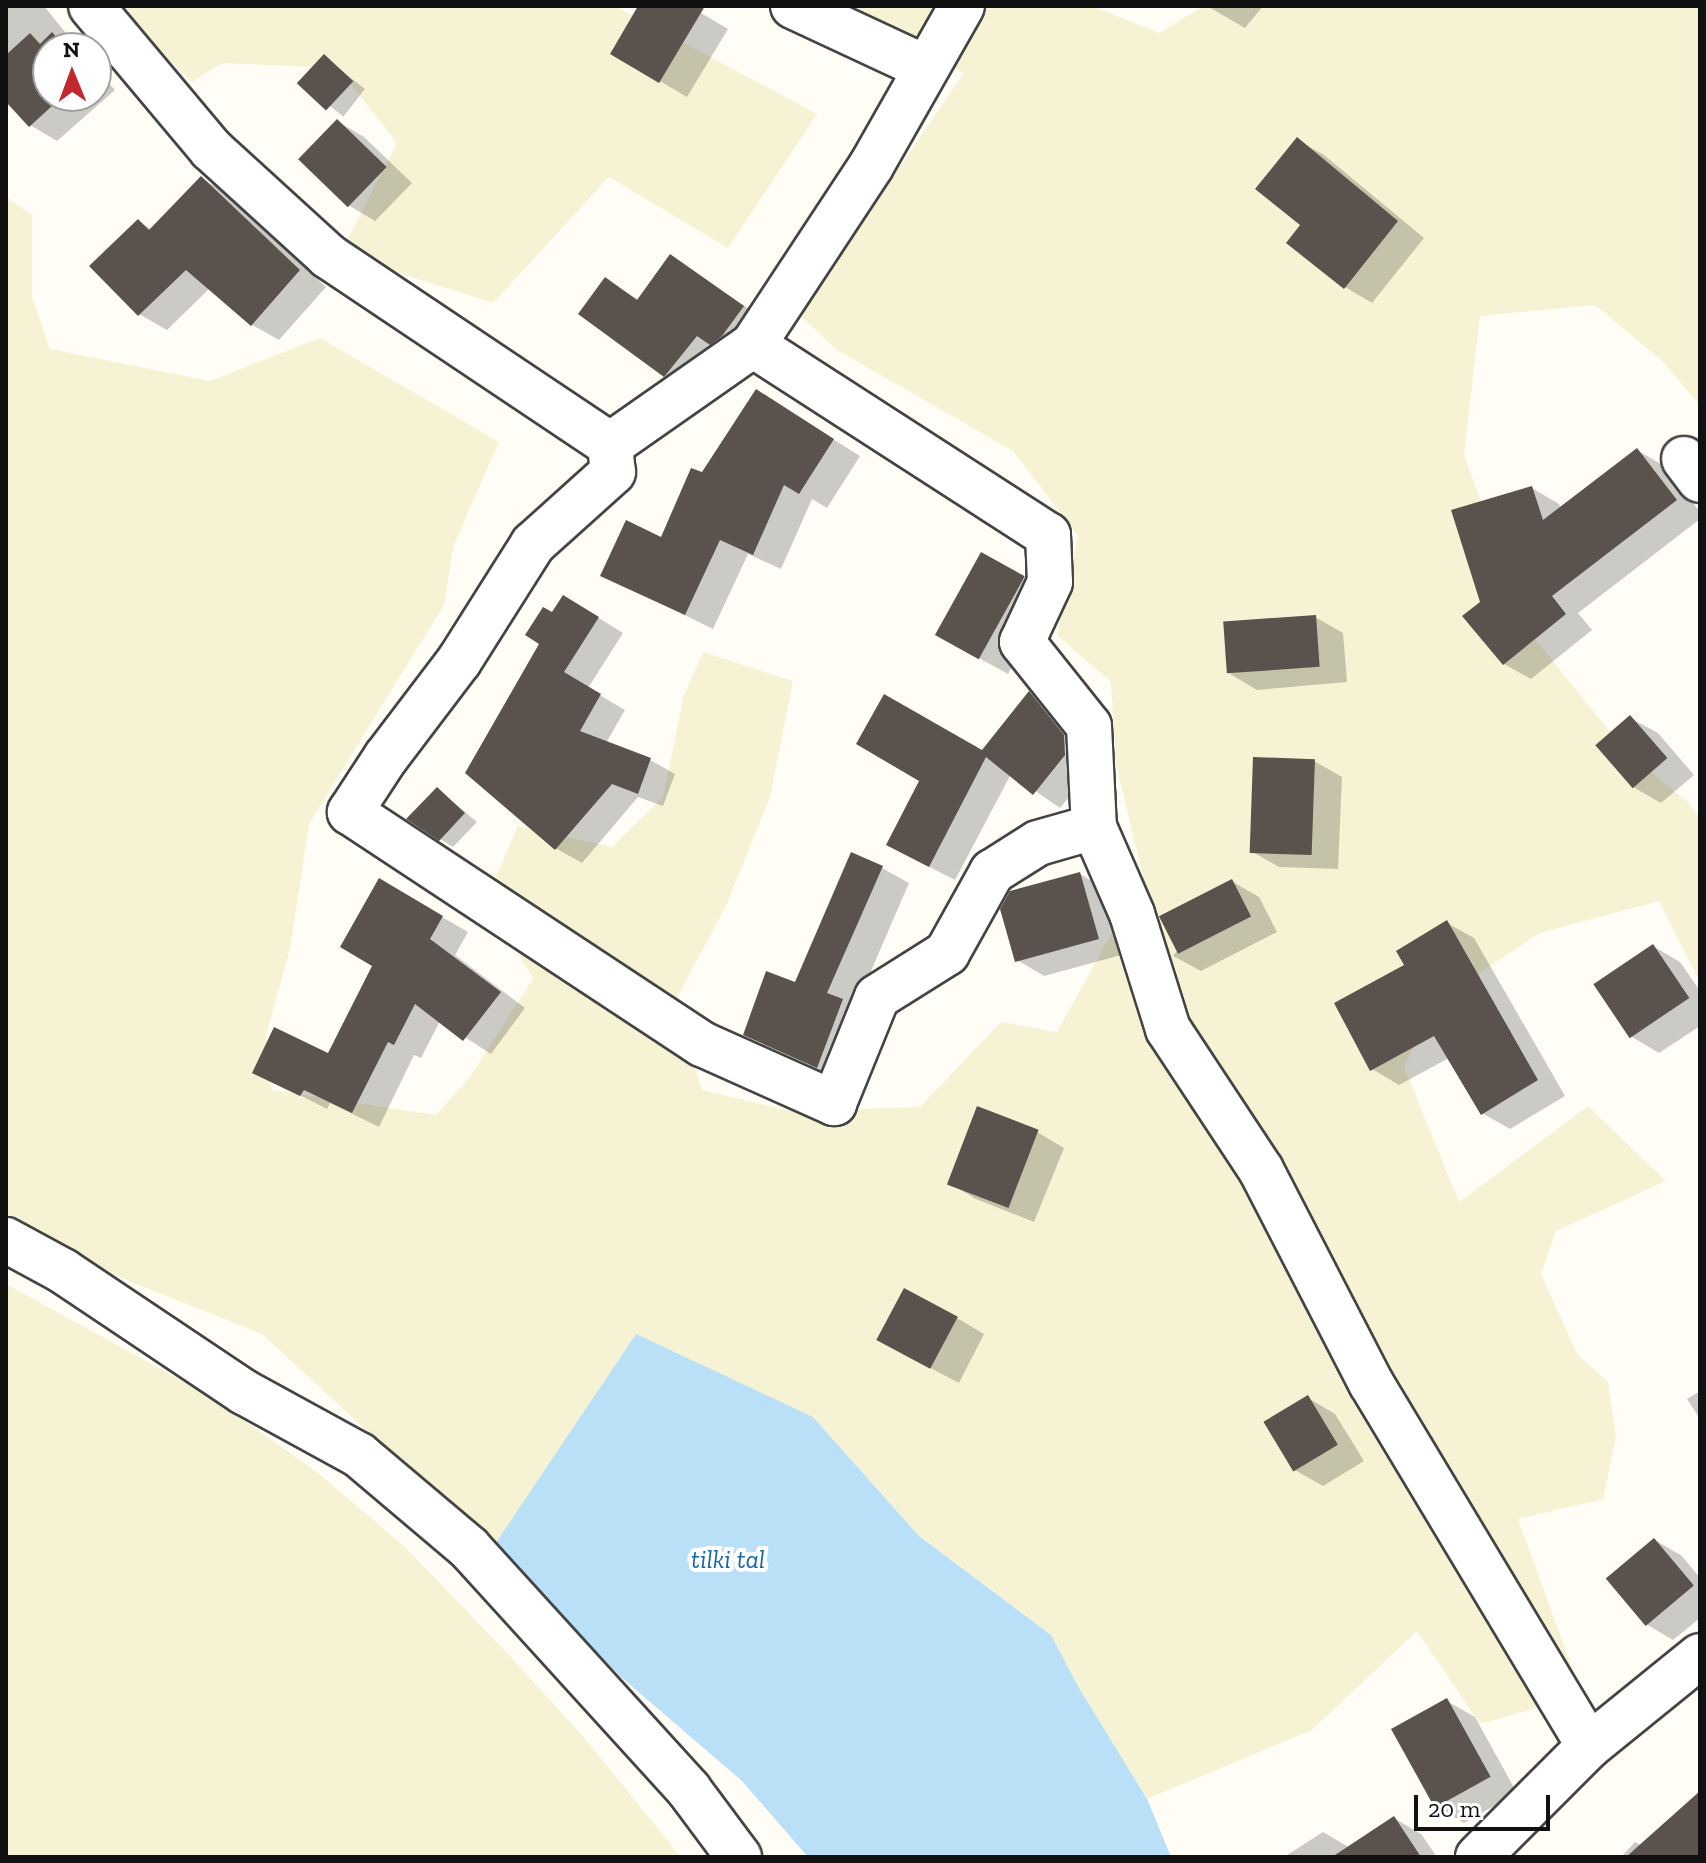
<!DOCTYPE html>
<style>
body{margin:0}
#map{position:relative;width:1706px;height:1863px;overflow:hidden;background:#fffdf5;font-family:"Zilla Slab",serif}
div>[style]{position:absolute}
.farmland>*{inset:0;background:#f6f3d4}
.water>*{inset:0;background:#b9e0f7}
.shadow>*{inset:0;background:#0003;transform-origin:0 0}
.building>*{inset:0;background:#5a524d;transform-origin:0 0}
.roads{filter:drop-shadow(2px 0 #444) drop-shadow(-2px 0 #444) drop-shadow(0 2px #444) drop-shadow(0 -2px #444)}
.minor>*{height:44px;margin:-22px;padding:0 22px;transform-origin:22px;border-radius:22px;background:#fff}
span{translate:-50% -50%;white-space:nowrap;text-align:center;line-height:1.15;-webkit-text-stroke:8px #fff;paint-order:stroke}
.water-label{font-size:26px;color:#1768a6;font-style:italic}
.frame{position:absolute;inset:0;border:8px solid #111;pointer-events:none}
.north{position:absolute;left:32px;top:32px;width:80px;height:80px;box-sizing:border-box;background:#fff;border:2px solid #a0a0a0;border-radius:50%;rotate:359deg;font-size:22px;font-weight:700;line-height:32px;text-align:center;color:#111}
.north::after{content:'';display:block;margin:auto;width:28px;height:36px;background:#c4262e;clip-path:polygon(50% 0,100% 100%,50% 72%,0 100%)}
.scale{position:absolute;left:1414px;top:1795px;width:136px;height:36px;box-sizing:border-box;border:4px solid #111;border-top:0;padding-left:10px;font-size:24px;line-height:28px;white-space:nowrap;color:#111;-webkit-text-stroke:6px #fff;paint-order:stroke}
</style>
<div id="map">
<div class="farmland">
<div style="clip-path:polygon(115px 6px,615px 6px,817px 114px,728px 248px,609px 177px,493px 303px,340px 254px,397px 143px,338px 68px,222px 63px,192px 82px)"></div>
<div style="clip-path:polygon(832px 6px,1092px 6px,1159px 33px,1204px 6px,1700px 6px,1700px 405px,1662px 361px,1595px 305px,1480px 316px,1464px 455px,1531px 634px,1627px 753px,1690px 804px,1700px 818px,1700px 982px,1659px 901px,1540px 933px,1435px 1002px,1404px 1067px,1459px 1202px,1588px 1106px,1666px 1181px,1556px 1231px,1541px 1274px,1577px 1354px,1608px 1382px,1616px 1437px,1603px 1499px,1518px 1519px,1582px 1695px,1480px 1724px,1417px 1631px,1312px 1730px,1147px 1799px,1079px 1688px,1051px 1635px,919px 1536px,813px 1417px,636px 1335px,493px 1547px,262px 1334px,86px 1264px,6px 1219px,6px 197px,32px 215px,32px 297px,50px 349px,210px 381px,320px 338px,499px 442px,453px 547px,444px 605px,309px 824px,290px 949px,266px 1035px,272px 1090px,436px 1115px,469px 1078px,533px 979px,486px 899px,518px 826px,612px 847px,663px 797px,684px 695px,703px 652px,793px 681px,770px 797px,725px 908px,674px 1003px,702px 1090px,791px 1111px,920px 1107px,1001px 1022px,1057px 1032px,1143px 877px,1116px 764px,1111px 682px,1057px 635px,1078px 536px,1013px 451px,835px 349px,799px 314px,964px 73px)"></div>
<div style="clip-path:polygon(6px 1284px,208px 1395px,317px 1472px,406px 1548px,511px 1657px,586px 1740px,681px 1857px,6px 1857px)"></div>
</div>
<div class="water">
<div style="clip-path:polygon(636px 1334px,813px 1417px,919px 1536px,1051px 1635px,1079px 1688px,1147px 1799px,1171px 1857px,808px 1857px,742px 1781px,621px 1677px,493px 1547px)"></div>
</div>
<div class="shadow">
<div style="clip-path:polygon(6px 6px,44px 6px,78px 48px,48px 48px,48px 96px,96px 96px,96px 69px,115px 90px,57px 141px,30px 125px,6px 99px)"></div>
<div style="clip-path:polygon(640px 6px,689px 6px,728px 29px,687px 97px,612px 53px)"></div>
<div style="clip-path:polygon(1207px 6px,1263px 6px,1245px 28px)"></div>
<div style="left:324px;top:57px;width:52px;height:35px;rotate:38deg"></div>
<div style="clip-path:polygon(337px 121px,364px 137px,412px 183px,375px 221px,348px 205px)"></div>
<div style="clip-path:polygon(1297px 140px,1324px 155px,1424px 238px,1372px 303px,1345px 287px)"></div>
<div style="clip-path:polygon(201px 178px,229px 194px,326px 287px,279px 340px,252px 325px,210px 288px,167px 330px,139px 314px,139px 222px,153px 230px)"></div>
<div style="clip-path:polygon(670px 256px,770px 323px,692px 391px,665px 375px,606px 280px,639px 300px)"></div>
<div style="clip-path:polygon(783px 408px,860px 456px,827px 508px,812px 499px,781px 569px,748px 554px,713px 629px,603px 575px,662px 539px,703px 475px)"></div>
<div style="clip-path:polygon(1637px 450px,1664px 466px,1700px 512px,1700px 519px,1578px 613px,1592px 630px,1531px 679px,1504px 664px,1482px 603px,1532px 488px,1559px 504px,1561px 509px)"></div>
<div style="clip-path:polygon(1024px 578px,1051px 594px,1008px 674px,966px 651px)"></div>
<div style="clip-path:polygon(589px 612px,623px 633px,588px 688px,625px 710px,606px 743px,650px 760px,675px 774px,663px 806px,638px 797px,582px 863px,557px 849px,467px 773px,542px 643px,553px 615px)"></div>
<div style="clip-path:polygon(1315px 617px,1343px 633px,1347px 682px,1257px 690px,1230px 674px)"></div>
<div style="clip-path:polygon(1029px 693px,1055px 708px,1091px 770px,1060px 808px,1011px 774px,955px 880px,914px 859px,922px 780px,982px 752px)"></div>
<div style="clip-path:polygon(1630px 718px,1658px 733px,1694px 775px,1661px 803px,1633px 787px)"></div>
<div style="clip-path:polygon(1314px 761px,1342px 777px,1338px 869px,1279px 867px,1251px 851px)"></div>
<div style="clip-path:polygon(437px 789px,477px 822px,453px 847px,440px 839px)"></div>
<div style="clip-path:polygon(882px 868px,909px 883px,855px 1008px,845px 1082px,745px 1034px,796px 984px)"></div>
<div style="clip-path:polygon(1080px 874px,1107px 890px,1125px 954px,1044px 976px,1017px 960px)"></div>
<div style="clip-path:polygon(380px 881px,468px 932px,455px 955px,525px 1008px,491px 1054px,440px 1021px,421px 1058px,414px 1055px,379px 1127px,330px 1103px,327px 1109px,255px 1072px,329px 1055px,374px 965px)"></div>
<div style="clip-path:polygon(1231px 881px,1259px 897px,1277px 932px,1201px 971px,1173px 956px)"></div>
<div style="clip-path:polygon(1447px 923px,1474px 938px,1565px 1096px,1510px 1129px,1482px 1113px,1449px 1058px,1399px 1085px,1372px 1069px,1407px 966px)"></div>
<div style="clip-path:polygon(1653px 946px,1680px 962px,1700px 991px,1700px 1026px,1659px 1053px,1632px 1037px)"></div>
<div style="clip-path:polygon(1037px 1132px,1064px 1148px,1034px 1222px,976px 1199px,949px 1183px)"></div>
<div style="clip-path:polygon(957px 1318px,984px 1334px,959px 1383px,906px 1355px)"></div>
<div style="clip-path:polygon(1700px 1391px,1700px 1419px,1687px 1399px)"></div>
<div style="clip-path:polygon(1308px 1398px,1335px 1414px,1364px 1461px,1323px 1486px,1295px 1470px)"></div>
<div style="clip-path:polygon(1655px 1540px,1682px 1556px,1700px 1578px,1700px 1618px,1673px 1640px,1646px 1624px)"></div>
<div style="clip-path:polygon(1447px 1701px,1475px 1717px,1517px 1793px,1464px 1823px,1437px 1807px)"></div>
<div style="clip-path:polygon(1700px 1794px,1700px 1857px,1621px 1857px,1635px 1842px,1642px 1846px)"></div>
<div style="clip-path:polygon(1394px 1818px,1421px 1834px,1437px 1857px,1284px 1857px,1323px 1832px,1350px 1848px)"></div>
</div>
<div class="building">
<div style="clip-path:polygon(638px 6px,705px 6px,659px 83px,610px 54px)"></div>
<div style="clip-path:polygon(52px 32px,66px 48px,48px 48px,48px 96px,63px 96px,29px 127px,6px 102px,6px 55px,30px 33px,40px 44px)"></div>
<div style="left:324px;top:54px;width:40px;height:40px;rotate:43deg"></div>
<div style="left:337px;top:119px;width:69px;height:56px;rotate:44deg"></div>
<div style="clip-path:polygon(1297px 137px,1398px 221px,1344px 289px,1286px 243px,1300px 225px,1255px 189px)"></div>
<div style="clip-path:polygon(201px 176px,300px 270px,251px 326px,186px 270px,138px 316px,89px 266px,138px 219px,149px 230px)"></div>
<div style="clip-path:polygon(670px 254px,744px 306px,722px 336px,710px 345px,697px 336px,664px 377px,578px 314px,605px 277px,637px 300px)"></div>
<div style="clip-path:polygon(756px 389px,834px 439px,799px 494px,784px 485px,753px 555px,720px 540px,685px 615px,600px 576px,626px 520px,661px 537px,691px 468px,702px 472px)"></div>
<div style="clip-path:polygon(1637px 448px,1677px 500px,1552px 596px,1566px 614px,1503px 665px,1462px 616px,1480px 602px,1451px 510px,1532px 486px,1543px 520px)"></div>
<div style="left:981px;top:552px;width:50px;height:95px;rotate:29deg"></div>
<div style="clip-path:polygon(563px 595px,599px 617px,564px 672px,601px 694px,580px 731px,651px 758px,638px 794px,612px 784px,555px 850px,465px 773px,539px 644px,525px 635px,543px 607px,552px 612px)"></div>
<div style="left:1316px;top:615px;width:52px;height:93px;rotate:86deg"></div>
<div style="clip-path:polygon(1029px 691px,1064px 735px,1065px 755px,1033px 795px,986px 757px,929px 867px,886px 845px,919px 781px,856px 744px,884px 694px,982px 750px)"></div>
<div style="left:1630px;top:715px;width:57px;height:46px;rotate:49deg"></div>
<div style="left:1253px;top:757px;width:62px;height:96px;rotate:2deg"></div>
<div style="clip-path:polygon(437px 787px,465px 813px,439px 841px,406px 819px)"></div>
<div style="clip-path:polygon(851px 852px,883px 866px,827px 993px,843px 999px,817px 1068px,743px 1035px,766px 971px,795px 982px)"></div>
<div style="clip-path:polygon(1080px 872px,1099px 939px,1015px 962px,1000px 909px,1010px 891px)"></div>
<div style="clip-path:polygon(379px 878px,443px 916px,430px 939px,501px 992px,463px 1041px,415px 1004px,394px 1045px,388px 1042px,352px 1113px,304px 1090px,300px 1096px,252px 1073px,274px 1027px,328px 1053px,372px 966px,340px 947px)"></div>
<div style="left:1232px;top:879px;width:42px;height:82px;rotate:63deg"></div>
<div style="clip-path:polygon(1447px 920px,1538px 1080px,1481px 1115px,1434px 1036px,1370px 1071px,1334px 1003px,1404px 965px,1396px 951px)"></div>
<div style="left:1653px;top:944px;width:65px;height:72px;rotate:56deg"></div>
<div style="left:977px;top:1106px;width:66px;height:84px;rotate:21deg"></div>
<div style="left:904px;top:1288px;width:61px;height:59px;rotate:28deg"></div>
<div style="left:1308px;top:1395px;width:58px;height:52px;rotate:59deg"></div>
<div style="left:1654px;top:1538px;width:62px;height:63px;rotate:50deg"></div>
<div style="left:1447px;top:1698px;width:90px;height:64px;rotate:61deg"></div>
<div style="clip-path:polygon(1700px 1791px,1700px 1857px,1626px 1857px)"></div>
<div style="clip-path:polygon(1394px 1816px,1421px 1857px,1332px 1857px)"></div>
</div>
<div class="roads">
<div class="minor">
<div style="left:91px;top:6px;width:187px;rotate:50deg"></div>
<div style="left:211px;top:149px;width:159px;rotate:42.4deg"></div>
<div style="left:328px;top:256px;width:339px;rotate:33.8deg"></div>
<div style="left:610px;top:445px;width:174px;rotate:-35deg"></div>
<div style="left:753px;top:345px;width:214px;rotate:-56.6deg"></div>
<div style="left:871px;top:166px;width:184px;rotate:-60.4deg"></div>
<div style="left:793px;top:6px;width:145px;rotate:25deg"></div>
<div style="left:753px;top:345px;width:351px;rotate:32.8deg"></div>
<div style="left:1048px;top:535px;width:47px;rotate:87.6deg"></div>
<div style="left:1050px;top:582px;width:66px;rotate:115deg"></div>
<div style="left:1022px;top:642px;width:107px;rotate:51.4deg"></div>
<div style="left:1089px;top:726px;width:101px;rotate:87.2deg"></div>
<div style="left:1094px;top:827px;width:95px;rotate:66.4deg"></div>
<div style="left:1132px;top:914px;width:121px;rotate:72.6deg"></div>
<div style="left:1168px;top:1029px;width:169px;rotate:56.6deg"></div>
<div style="left:1261px;top:1170px;width:240px;rotate:62.7deg"></div>
<div style="left:1371px;top:1383px;width:423px;rotate:59deg"></div>
<div style="left:610px;top:445px;width:27px;rotate:84deg"></div>
<div style="left:613px;top:472px;width:108px;rotate:138deg"></div>
<div style="left:533px;top:544px;width:138px;rotate:122.3deg"></div>
<div style="left:459px;top:661px;width:121px;rotate:127.2deg"></div>
<div style="left:386px;top:757px;width:66px;rotate:123.2deg"></div>
<div style="left:350px;top:812px;width:422px;rotate:33.4deg"></div>
<div style="left:702px;top:1044px;width:145px;rotate:24.1deg"></div>
<div style="left:834px;top:1103px;width:114px;rotate:-67.9deg"></div>
<div style="left:877px;top:997px;width:83px;rotate:-32.2deg"></div>
<div style="left:947px;top:953px;width:93px;rotate:-60.9deg"></div>
<div style="left:992px;top:872px;width:54px;rotate:-32.2deg"></div>
<div style="left:1038px;top:843px;width:58px;rotate:-15.9deg"></div>
<div style="left:1684px;top:459px;width:26px;rotate:53deg"></div>
<div style="left:6px;top:1240px;width:65px;rotate:28.5deg"></div>
<div style="left:63px;top:1271px;width:218px;rotate:33.8deg"></div>
<div style="left:244px;top:1392px;width:131px;rotate:28.7deg"></div>
<div style="left:359px;top:1455px;width:144px;rotate:40.2deg"></div>
<div style="left:469px;top:1548px;width:327px;rotate:47.7deg"></div>
<div style="left:689px;top:1790px;width:84px;rotate:53.3deg"></div>
<div style="left:1478px;top:1857px;width:157px;rotate:-45deg"></div>
<div style="left:1589px;top:1746px;width:143px;rotate:-39deg"></div>
</div>
</div>
<div class="water-label">
<span style="left:728px;top:1560px">tilki tal</span>
</div>
<div class="frame"></div>
<div class="north">N</div>
<div class="scale">20 m</div>
</div>
